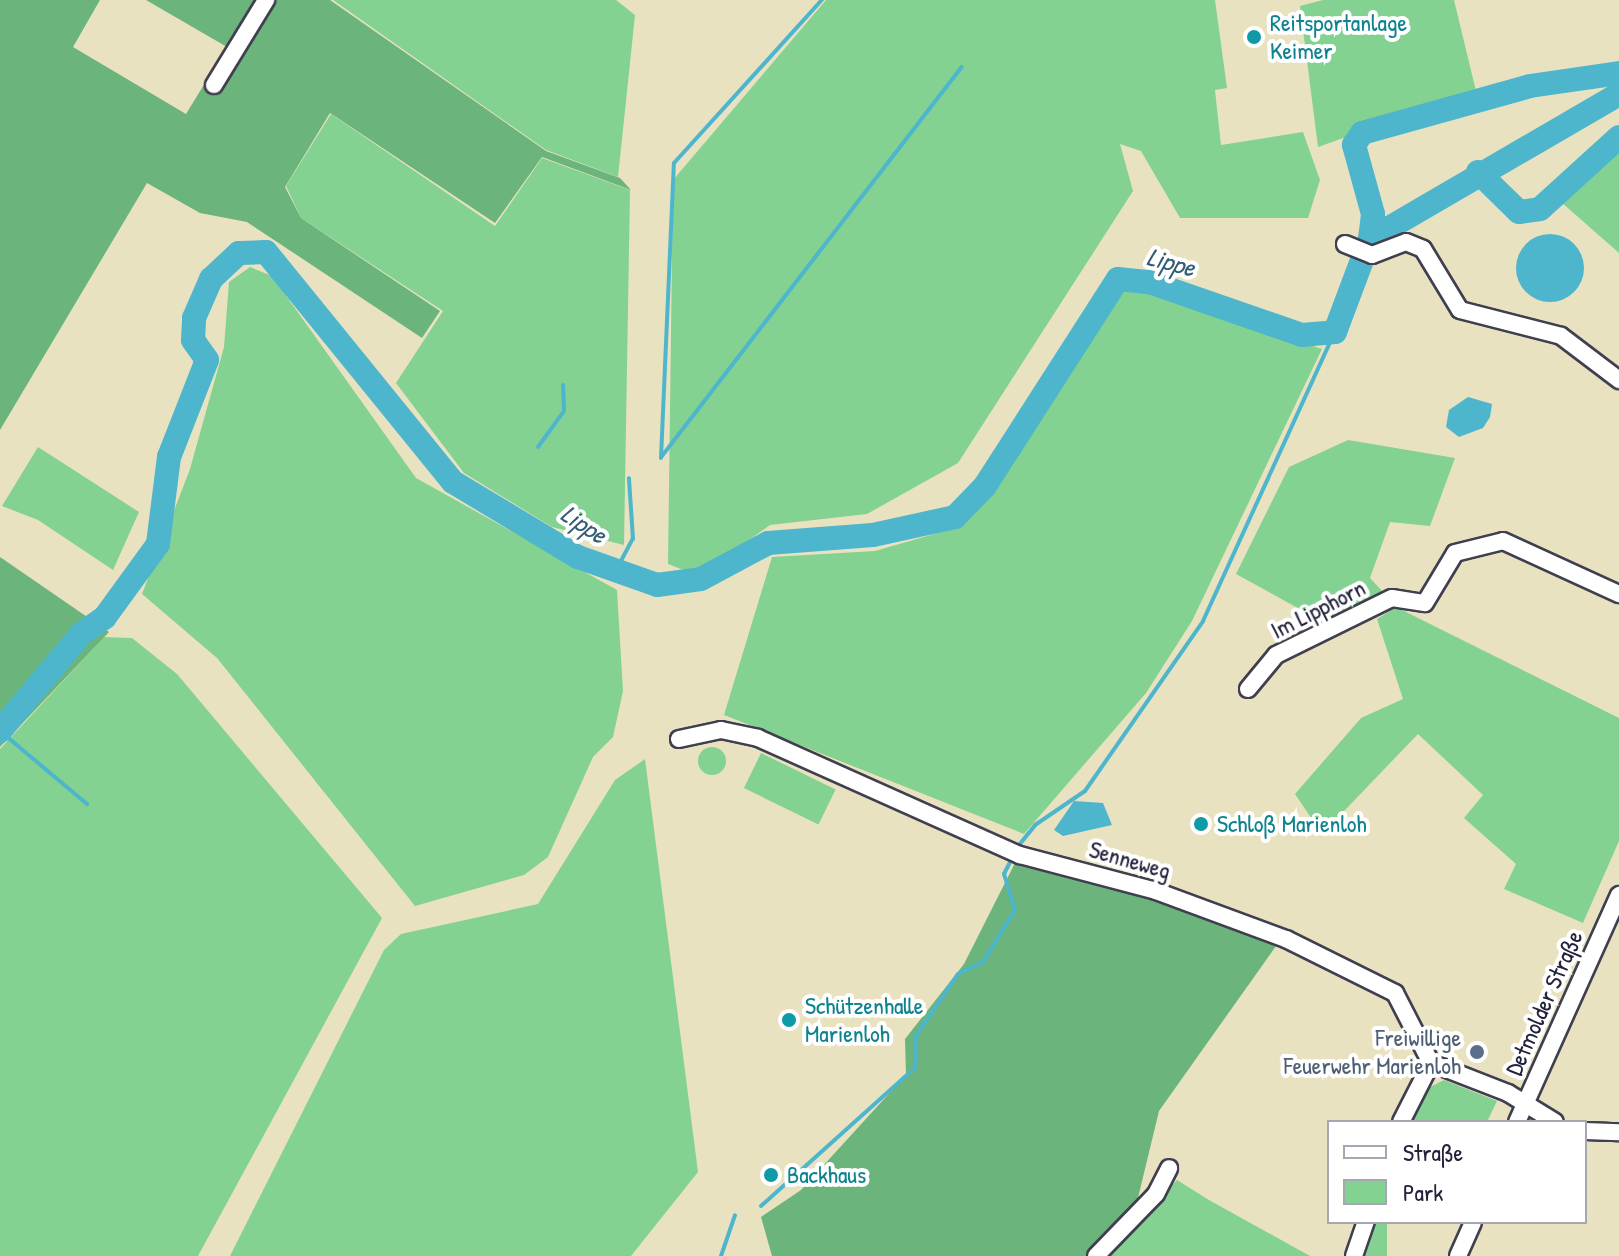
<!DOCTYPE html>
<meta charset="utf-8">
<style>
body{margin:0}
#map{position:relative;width:1619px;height:1256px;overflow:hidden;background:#e9e2c1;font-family:"Patrick Hand",sans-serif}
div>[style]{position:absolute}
.green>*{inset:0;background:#84d291;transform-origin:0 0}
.round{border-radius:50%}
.forest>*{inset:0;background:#6bb47b}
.water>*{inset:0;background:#4db5cc}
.stream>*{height:4px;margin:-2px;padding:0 2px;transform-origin:2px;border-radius:2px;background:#4db5cc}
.river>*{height:24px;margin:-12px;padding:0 12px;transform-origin:12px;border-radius:12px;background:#4db5cc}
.roads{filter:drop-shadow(2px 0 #403f4f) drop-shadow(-2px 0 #403f4f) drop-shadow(0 2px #403f4f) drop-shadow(0 -2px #403f4f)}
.minor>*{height:16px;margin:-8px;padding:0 8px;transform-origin:8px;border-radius:8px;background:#fff}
.dots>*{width:22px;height:22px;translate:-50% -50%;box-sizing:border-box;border:4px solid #fff;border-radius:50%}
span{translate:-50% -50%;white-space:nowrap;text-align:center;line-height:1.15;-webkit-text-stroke:8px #fff;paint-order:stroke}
.culture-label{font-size:24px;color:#0d838f}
.left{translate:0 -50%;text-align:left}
.street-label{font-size:24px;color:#22223b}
.service-label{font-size:24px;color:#4e5e75}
.right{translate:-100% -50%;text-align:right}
.water-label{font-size:26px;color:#335d75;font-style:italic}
.legend{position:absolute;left:1327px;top:1120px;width:260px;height:104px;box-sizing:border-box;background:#fff;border:2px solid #a7a7b1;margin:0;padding:10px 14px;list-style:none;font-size:24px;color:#22223b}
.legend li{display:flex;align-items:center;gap:16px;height:40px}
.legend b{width:40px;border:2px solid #a7a7b1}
</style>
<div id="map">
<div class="green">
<div style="clip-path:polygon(333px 0,616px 0,635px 15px,618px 177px,546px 150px)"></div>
<div style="clip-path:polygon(826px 0,1215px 0,1227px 88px,1215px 90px,1221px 145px,1303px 132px,1320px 180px,1308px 218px,1180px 218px,1141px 151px,1120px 144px,1133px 191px,958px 463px,867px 514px,770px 525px,699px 576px,668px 564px,673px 180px)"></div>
<div style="clip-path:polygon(1323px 0,1454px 0,1476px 91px,1318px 147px,1300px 6px)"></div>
<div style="clip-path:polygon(331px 114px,495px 226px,542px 158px,630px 190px,624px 545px,552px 527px,464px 473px,396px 383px,443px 311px,301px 218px,286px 186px)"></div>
<div style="clip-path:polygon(1619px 145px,1619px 253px,1561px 202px)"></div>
<div style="clip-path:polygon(250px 267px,272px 276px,416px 478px,617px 590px,623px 691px,613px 737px,593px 757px,548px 857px,524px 875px,415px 906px,217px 658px,142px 594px,190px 469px,224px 347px,229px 282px)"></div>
<div style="clip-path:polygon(1127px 285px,1322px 349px,1192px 621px,1146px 693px,1024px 834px,724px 715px,772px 557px,875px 551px,955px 528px,991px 493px)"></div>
<div style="clip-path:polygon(1348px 440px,1455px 458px,1430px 526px,1390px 522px,1370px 578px,1384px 593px,1325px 623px,1236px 574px,1289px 467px)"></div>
<div style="clip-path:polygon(38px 447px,139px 512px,113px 570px,38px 520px,2px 506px)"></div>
<div style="clip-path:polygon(1396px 607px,1619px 718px,1619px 841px,1583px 923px,1504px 889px,1516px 864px,1464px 818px,1483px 795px,1418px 734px,1322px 834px,1295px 794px,1361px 718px,1403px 699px,1377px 619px)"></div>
<div style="clip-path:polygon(104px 637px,132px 638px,177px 674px,382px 918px,198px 1256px,0 1256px,0 749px)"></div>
<div class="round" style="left:698px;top:747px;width:28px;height:28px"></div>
<div style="left:761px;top:753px;width:83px;height:39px;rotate:26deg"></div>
<div style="clip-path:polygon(645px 759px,698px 1172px,631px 1256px,230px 1256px,384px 950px,401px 934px,538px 904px,615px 780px)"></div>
<div style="clip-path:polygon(1444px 1080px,1497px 1101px,1487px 1122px,1411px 1122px,1424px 1090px)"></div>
<div style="clip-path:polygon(1177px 1180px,1209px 1200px,1310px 1256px,1104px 1256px)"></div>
<div style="clip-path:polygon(1372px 1222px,1387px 1222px,1387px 1256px,1361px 1256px)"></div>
</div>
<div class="forest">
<div style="clip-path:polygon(0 0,100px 0,73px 47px,186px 114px,227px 47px,146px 0,330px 0,546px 151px,620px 178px,631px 190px,542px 157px,495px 223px,330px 113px,285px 187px,301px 218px,440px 311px,422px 338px,247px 222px,200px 213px,147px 183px,0 430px)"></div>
<div style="clip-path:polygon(0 557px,109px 632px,0 747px)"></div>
<div style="clip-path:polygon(1016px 861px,1167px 903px,1276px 946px,1159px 1111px,1137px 1202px,1086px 1256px,772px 1256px,761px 1217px,801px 1190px,906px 1075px,905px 1039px,964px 964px)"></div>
</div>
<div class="water">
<div class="round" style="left:1516px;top:234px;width:68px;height:68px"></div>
<div style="clip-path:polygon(1468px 397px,1492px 404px,1490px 417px,1483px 428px,1459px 437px,1446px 427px,1449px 410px)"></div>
<div style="clip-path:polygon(1074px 801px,1103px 803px,1112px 825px,1063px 836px,1054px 830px)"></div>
</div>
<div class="stream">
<div style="left:538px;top:447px;width:44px;rotate:-54.2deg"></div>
<div style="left:564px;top:411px;width:26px;rotate:-92deg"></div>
<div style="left:662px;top:456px;width:491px;rotate:-52.4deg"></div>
<div style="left:661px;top:458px;width:295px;rotate:-87.5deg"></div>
<div style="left:674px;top:163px;width:220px;rotate:-47.8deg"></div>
<div style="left:614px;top:574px;width:40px;rotate:-62deg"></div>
<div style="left:633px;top:539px;width:61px;rotate:-93.8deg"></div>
<div style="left:0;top:731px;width:114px;rotate:40deg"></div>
<div style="left:1015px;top:850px;width:32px;rotate:-51deg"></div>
<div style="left:1035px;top:825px;width:60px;rotate:-34.2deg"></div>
<div style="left:1085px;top:791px;width:207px;rotate:-55.2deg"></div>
<div style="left:1203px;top:621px;width:318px;rotate:-65.5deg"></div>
<div style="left:761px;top:1206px;width:208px;rotate:-41.9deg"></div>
<div style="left:916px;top:1067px;width:30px;rotate:-92deg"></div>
<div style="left:915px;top:1037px;width:76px;rotate:-55.7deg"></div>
<div style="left:958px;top:974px;width:28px;rotate:-26deg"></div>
<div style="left:983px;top:962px;width:61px;rotate:-58.4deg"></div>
<div style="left:1015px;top:910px;width:38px;rotate:-107deg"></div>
<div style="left:1004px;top:874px;width:18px;rotate:-63deg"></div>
<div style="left:721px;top:1256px;width:43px;rotate:-71.1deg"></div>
</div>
<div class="river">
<div style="left:1478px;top:172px;width:57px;rotate:44.3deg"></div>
<div style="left:1519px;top:212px;width:21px;rotate:-8deg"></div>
<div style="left:1540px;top:209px;width:107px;rotate:-42.3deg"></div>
<div style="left:1370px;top:239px;width:25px;rotate:-83deg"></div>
<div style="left:1373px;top:214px;width:72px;rotate:-105.4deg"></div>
<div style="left:1354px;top:145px;width:14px;rotate:-56deg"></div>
<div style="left:1362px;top:133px;width:174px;rotate:-15.6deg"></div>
<div style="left:1530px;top:86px;width:90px;rotate:-8.3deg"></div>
<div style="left:0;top:731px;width:126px;rotate:-50.1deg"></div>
<div style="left:81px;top:634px;width:29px;rotate:-35deg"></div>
<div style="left:105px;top:617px;width:90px;rotate:-54deg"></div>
<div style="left:158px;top:544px;width:88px;rotate:-82.8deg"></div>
<div style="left:169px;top:457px;width:104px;rotate:-68.6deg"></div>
<div style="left:207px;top:360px;width:24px;rotate:-125deg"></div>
<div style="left:193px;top:340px;width:22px;rotate:-87deg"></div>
<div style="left:194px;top:318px;width:43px;rotate:-66.4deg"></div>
<div style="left:211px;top:279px;width:38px;rotate:-43deg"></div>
<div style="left:239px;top:253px;width:27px;rotate:-2deg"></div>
<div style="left:266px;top:252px;width:296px;rotate:50.9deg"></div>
<div style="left:453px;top:482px;width:146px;rotate:31deg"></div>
<div style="left:578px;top:557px;width:84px;rotate:19.5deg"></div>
<div style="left:657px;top:585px;width:44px;rotate:-7.8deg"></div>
<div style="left:701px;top:579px;width:76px;rotate:-28.2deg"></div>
<div style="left:768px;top:543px;width:105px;rotate:-4.4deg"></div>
<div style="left:873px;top:535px;width:84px;rotate:-12.4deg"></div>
<div style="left:955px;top:517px;width:43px;rotate:-45.9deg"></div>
<div style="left:985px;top:486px;width:246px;rotate:-57.3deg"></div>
<div style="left:1118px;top:279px;width:31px;rotate:6deg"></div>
<div style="left:1149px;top:282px;width:162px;rotate:19.1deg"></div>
<div style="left:1302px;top:335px;width:33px;rotate:-5deg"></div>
<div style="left:1335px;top:332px;width:99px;rotate:-69.4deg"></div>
<div style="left:1370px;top:239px;width:288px;rotate:-30.2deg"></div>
</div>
<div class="roads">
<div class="minor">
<div style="left:214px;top:85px;width:100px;rotate:-58.5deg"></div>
<div style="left:1345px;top:244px;width:29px;rotate:22deg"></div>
<div style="left:1372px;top:255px;width:36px;rotate:-21deg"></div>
<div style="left:1406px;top:242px;width:18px;rotate:22deg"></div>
<div style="left:1423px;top:249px;width:71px;rotate:58.8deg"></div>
<div style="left:1460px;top:310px;width:104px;rotate:14.4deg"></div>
<div style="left:1561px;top:336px;width:73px;rotate:37.2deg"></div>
<div style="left:1248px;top:689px;width:44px;rotate:-50.5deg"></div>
<div style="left:1276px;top:655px;width:129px;rotate:-26.2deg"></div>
<div style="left:1392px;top:598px;width:33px;rotate:9deg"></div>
<div style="left:1425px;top:603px;width:58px;rotate:-59deg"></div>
<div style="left:1455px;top:553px;width:49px;rotate:-14deg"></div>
<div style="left:1503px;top:541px;width:128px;rotate:24.6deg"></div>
<div style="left:679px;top:739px;width:43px;rotate:-12.1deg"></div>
<div style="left:721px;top:730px;width:38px;rotate:12deg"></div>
<div style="left:758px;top:738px;width:287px;rotate:24.1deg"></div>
<div style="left:1020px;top:855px;width:141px;rotate:14.8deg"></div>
<div style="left:1156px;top:891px;width:139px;rotate:20.3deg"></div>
<div style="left:1286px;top:939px;width:122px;rotate:26.4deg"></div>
<div style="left:1395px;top:993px;width:79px;rotate:62.8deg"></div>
<div style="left:1431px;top:1063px;width:83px;rotate:21.3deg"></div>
<div style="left:1508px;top:1093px;width:55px;rotate:31.7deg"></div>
<div style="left:1401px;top:1122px;width:66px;rotate:-63deg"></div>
<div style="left:1517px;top:1122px;width:249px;rotate:-65.8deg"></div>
<div style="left:1585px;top:1131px;width:34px;rotate:2deg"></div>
<div style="left:1096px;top:1256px;width:86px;rotate:-45.9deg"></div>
<div style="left:1156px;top:1194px;width:29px;rotate:-63deg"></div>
<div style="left:1354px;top:1256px;width:36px;rotate:-71deg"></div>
<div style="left:1458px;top:1256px;width:37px;rotate:-66deg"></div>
</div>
</div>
<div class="dots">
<div style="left:1254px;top:37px;background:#0f9aa8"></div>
<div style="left:1201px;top:824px;background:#0f9aa8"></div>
<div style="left:789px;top:1020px;background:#0f9aa8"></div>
<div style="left:1477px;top:1052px;background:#5c6f8a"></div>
<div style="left:771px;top:1175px;background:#0f9aa8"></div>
</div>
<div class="culture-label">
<span class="left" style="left:1270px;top:37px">Reitsportanlage<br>Keimer</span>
<span class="left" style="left:1217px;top:824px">Schloß Marienloh</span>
<span class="left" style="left:805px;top:1020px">Schützenhalle<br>Marienloh</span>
<span class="left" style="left:787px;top:1175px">Backhaus</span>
</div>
<div class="street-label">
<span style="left:1318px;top:609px;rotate:-27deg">Im Lipphorn</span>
<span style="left:1130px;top:860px;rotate:16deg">Senneweg</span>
<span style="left:1544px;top:1003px;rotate:-66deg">Detmolder Straße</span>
</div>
<div class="service-label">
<span class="right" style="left:1461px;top:1052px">Freiwillige<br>Feuerwehr Marienloh</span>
</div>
<div class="water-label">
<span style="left:1171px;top:262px;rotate:15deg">Lippe</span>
<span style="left:584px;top:524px;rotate:33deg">Lippe</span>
</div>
<ul class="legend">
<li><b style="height:10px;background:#fff"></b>Straße</li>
<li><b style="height:22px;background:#84d291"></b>Park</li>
</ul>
</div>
